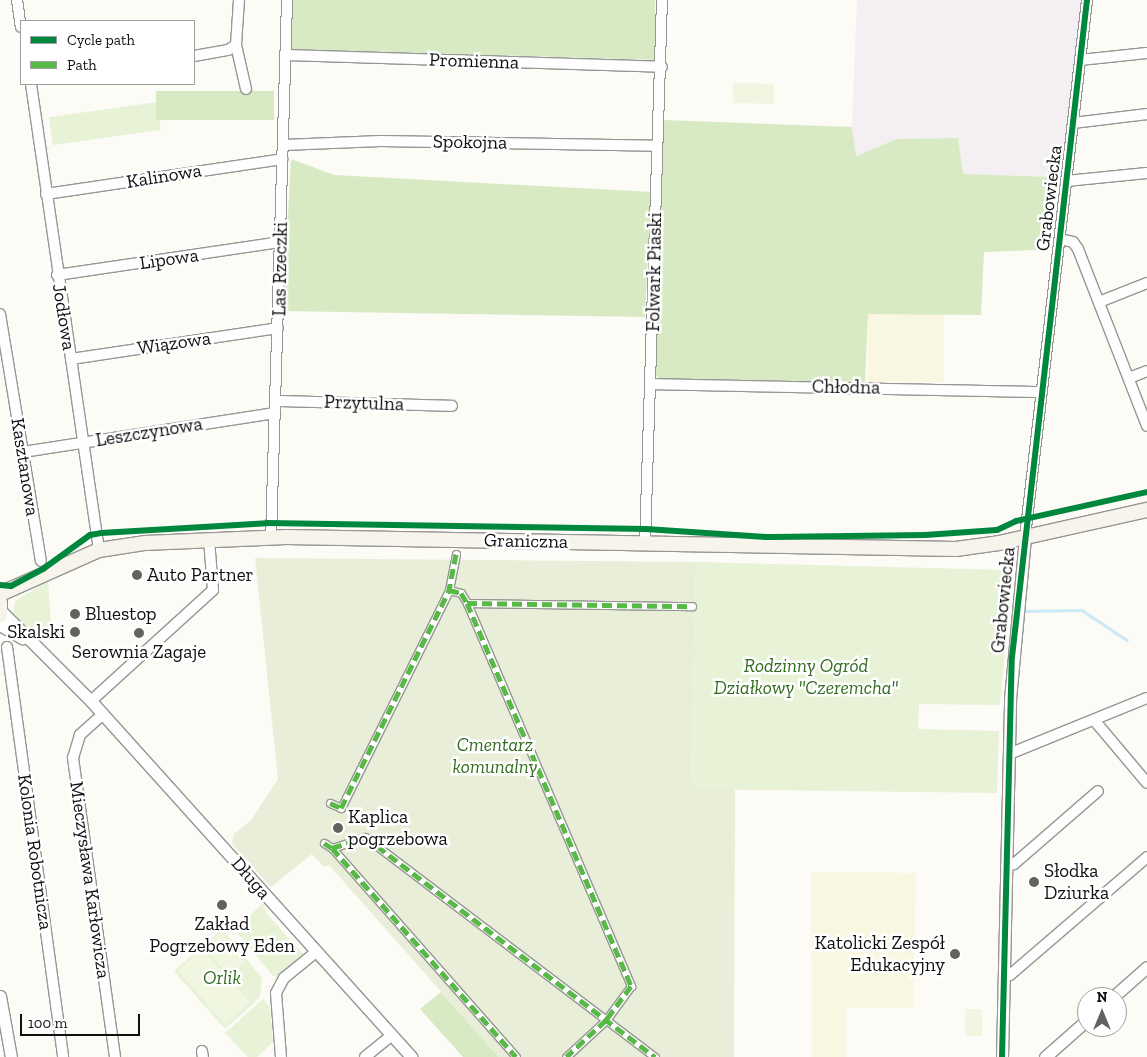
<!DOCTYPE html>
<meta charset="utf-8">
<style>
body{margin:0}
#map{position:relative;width:1147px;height:1057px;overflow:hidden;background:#fcfbf6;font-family:"Zilla Slab",serif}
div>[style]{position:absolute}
.industrial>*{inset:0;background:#f4eff2}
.farmland>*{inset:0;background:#f9f6e2;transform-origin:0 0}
.green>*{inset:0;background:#e7f2d6;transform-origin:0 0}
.forest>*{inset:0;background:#d8eac3;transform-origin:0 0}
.cemetery>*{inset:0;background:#e9eed9}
.pitch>*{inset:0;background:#f0f6df;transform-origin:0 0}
.stream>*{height:2.5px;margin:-1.25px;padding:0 1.25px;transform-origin:1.25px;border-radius:1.25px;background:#cbeaf7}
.roads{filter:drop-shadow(1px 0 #969694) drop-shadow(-1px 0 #969694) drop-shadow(0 1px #969694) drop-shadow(0 -1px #969694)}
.pedestrian>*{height:7px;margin:-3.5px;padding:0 3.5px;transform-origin:3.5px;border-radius:3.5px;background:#fffefe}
.minor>*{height:10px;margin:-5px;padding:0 5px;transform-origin:5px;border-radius:5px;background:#fffefe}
.tertiary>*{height:11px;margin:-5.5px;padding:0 5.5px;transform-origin:5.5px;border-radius:5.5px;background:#fffefe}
.secondary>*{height:14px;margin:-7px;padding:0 7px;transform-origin:7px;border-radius:7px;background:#f6f4eb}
.quiet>*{height:5px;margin-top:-2.5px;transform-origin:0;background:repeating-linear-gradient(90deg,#58b947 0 10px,transparent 0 15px)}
.cycleway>*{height:6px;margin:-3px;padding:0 3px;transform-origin:3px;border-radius:3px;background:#00873e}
.dots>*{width:14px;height:14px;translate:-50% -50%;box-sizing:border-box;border:2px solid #fff;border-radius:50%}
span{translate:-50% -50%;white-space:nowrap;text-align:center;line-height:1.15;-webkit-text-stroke:5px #fff;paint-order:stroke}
.street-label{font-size:19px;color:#101010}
.poi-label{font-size:19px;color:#101010}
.left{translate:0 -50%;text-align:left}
.right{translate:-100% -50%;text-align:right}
.park-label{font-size:19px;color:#316b1d;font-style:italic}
.legend{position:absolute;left:20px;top:20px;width:175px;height:65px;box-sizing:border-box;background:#fff;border:1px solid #9f9f9f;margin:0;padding:6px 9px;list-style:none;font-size:15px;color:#101010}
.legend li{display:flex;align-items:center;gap:10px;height:25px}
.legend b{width:25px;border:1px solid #9f9f9f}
.north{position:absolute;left:1077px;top:987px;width:50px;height:50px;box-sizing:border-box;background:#fff;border:1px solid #9f9f9f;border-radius:50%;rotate:0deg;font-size:14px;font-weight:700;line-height:20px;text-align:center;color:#101010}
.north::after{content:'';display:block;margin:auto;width:18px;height:22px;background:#636260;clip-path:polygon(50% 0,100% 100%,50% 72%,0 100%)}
.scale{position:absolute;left:20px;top:1014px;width:120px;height:22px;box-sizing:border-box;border:2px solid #101010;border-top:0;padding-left:6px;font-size:15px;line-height:18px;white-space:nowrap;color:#101010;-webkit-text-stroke:4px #fff;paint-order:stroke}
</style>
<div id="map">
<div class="industrial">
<div style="clip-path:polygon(857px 0,1081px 0,1061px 176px,963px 175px,958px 138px,897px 139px,856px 156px,852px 127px)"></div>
</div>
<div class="farmland">
<div style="left:868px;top:314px;width:76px;height:68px"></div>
<div style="clip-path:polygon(811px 872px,916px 873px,913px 1008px,846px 1008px,846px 1057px,812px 1057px)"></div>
</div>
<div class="green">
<div style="left:157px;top:102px;width:28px;height:109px;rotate:82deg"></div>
<div style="clip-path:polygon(696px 562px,1009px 570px,1012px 575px,1000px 705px,919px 704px,918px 729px,999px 731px,997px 793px,691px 789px)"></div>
<div style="clip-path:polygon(48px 581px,51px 625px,46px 635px,32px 633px,13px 617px,15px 601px)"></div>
<div style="clip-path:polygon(263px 903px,267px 914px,304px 955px,278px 977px,273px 976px,235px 930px)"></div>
<div style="clip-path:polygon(222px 929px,262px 978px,260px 997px,225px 1029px,174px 971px)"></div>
<div style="clip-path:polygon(263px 999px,270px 1007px,273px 1042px,257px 1057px,248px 1057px,225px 1033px)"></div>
</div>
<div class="forest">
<div style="clip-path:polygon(290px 0,655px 0,656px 60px,288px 49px)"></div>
<div style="left:274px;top:91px;width:29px;height:118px;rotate:90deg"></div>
<div style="clip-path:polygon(663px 120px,852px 127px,856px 156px,897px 139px,958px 138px,963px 174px,1057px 177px,1050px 233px,1043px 235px,1037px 250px,984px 252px,981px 315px,868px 314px,865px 382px,660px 379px,653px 373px)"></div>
<div style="clip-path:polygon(291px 159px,334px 175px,651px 192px,645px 317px,283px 311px)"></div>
<div style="clip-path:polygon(441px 992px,499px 1057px,463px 1057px,420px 1009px)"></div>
</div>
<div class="cemetery">
<div style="clip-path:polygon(255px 558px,696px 562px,691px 788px,735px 789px,734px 1057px,499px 1057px,329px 865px,324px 867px,312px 854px,271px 887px,232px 844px,234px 834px,251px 820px,278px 779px)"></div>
</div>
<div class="pitch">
<div style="left:733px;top:83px;width:41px;height:20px;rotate:1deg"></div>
<div style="left:221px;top:932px;width:38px;height:23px;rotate:48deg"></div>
<div style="left:202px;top:949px;width:72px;height:33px;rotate:48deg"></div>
<div style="left:965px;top:1009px;width:17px;height:27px"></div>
</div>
<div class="stream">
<div style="left:1023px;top:611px;width:59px;rotate:-1deg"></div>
<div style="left:1082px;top:610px;width:54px;rotate:33.7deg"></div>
</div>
<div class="roads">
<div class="pedestrian">
<div style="left:456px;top:554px;width:37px;rotate:101deg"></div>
<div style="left:449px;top:590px;width:12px;rotate:14deg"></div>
<div style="left:461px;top:593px;width:12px;rotate:59deg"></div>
<div style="left:467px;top:603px;width:417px;rotate:66.8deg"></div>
<div style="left:631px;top:986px;width:42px;rotate:126.3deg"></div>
<div style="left:606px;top:1020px;width:54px;rotate:137.2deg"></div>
<div style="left:467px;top:603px;width:225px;rotate:0.8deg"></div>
<div style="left:330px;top:803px;width:12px;rotate:24deg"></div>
<div style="left:341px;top:808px;width:243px;rotate:-63.6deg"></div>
<div style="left:324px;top:843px;width:9px;rotate:32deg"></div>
<div style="left:332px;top:848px;width:278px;rotate:48.6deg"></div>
<div style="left:332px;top:848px;width:35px;rotate:-18deg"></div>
<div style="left:365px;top:837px;width:364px;rotate:37.2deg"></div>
</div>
<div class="minor">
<div style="left:17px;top:0;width:27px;rotate:82deg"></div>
<div style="left:236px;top:45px;width:45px;rotate:77.2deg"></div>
<div style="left:286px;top:55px;width:376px;rotate:1.8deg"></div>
<div style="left:194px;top:56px;width:35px;rotate:-10deg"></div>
<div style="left:228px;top:50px;width:9px;rotate:-32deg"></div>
<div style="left:236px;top:45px;width:45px;rotate:-86.2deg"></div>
<div style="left:1080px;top:60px;width:67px;rotate:-6deg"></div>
<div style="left:31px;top:84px;width:471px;rotate:81.7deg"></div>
<div style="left:1073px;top:123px;width:75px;rotate:-6.9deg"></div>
<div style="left:283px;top:145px;width:98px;rotate:-2.3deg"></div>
<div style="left:381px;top:141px;width:276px;rotate:1deg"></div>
<div style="left:1066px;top:181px;width:81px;rotate:-5.6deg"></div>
<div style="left:46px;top:194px;width:239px;rotate:-8.4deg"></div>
<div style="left:1060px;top:239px;width:13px;rotate:13deg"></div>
<div style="left:1073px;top:242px;width:9px;rotate:54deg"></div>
<div style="left:1078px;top:249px;width:190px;rotate:68.7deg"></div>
<div style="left:57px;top:275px;width:225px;rotate:-8.4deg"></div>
<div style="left:1099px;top:302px;width:52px;rotate:-21.6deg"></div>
<div style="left:0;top:314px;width:250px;rotate:80.6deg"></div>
<div style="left:71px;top:359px;width:209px;rotate:-8.5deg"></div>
<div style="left:1129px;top:378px;width:19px;rotate:-21deg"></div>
<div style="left:651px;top:384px;width:391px;rotate:1.2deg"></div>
<div style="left:276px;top:401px;width:176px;rotate:1.6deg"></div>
<div style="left:23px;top:452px;width:255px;rotate:-8.8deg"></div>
<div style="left:271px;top:537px;width:537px;rotate:-88.29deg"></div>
<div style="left:1025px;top:537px;width:541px;rotate:-83.41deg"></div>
<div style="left:645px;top:543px;width:543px;rotate:-88.21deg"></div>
<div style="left:7px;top:647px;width:414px;rotate:82.2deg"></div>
<div style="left:91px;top:701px;width:165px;rotate:-42.3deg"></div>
<div style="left:213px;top:590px;width:51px;rotate:-94.5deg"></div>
<div style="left:102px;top:715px;width:30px;rotate:138deg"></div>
<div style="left:80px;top:735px;width:24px;rotate:107deg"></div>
<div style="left:73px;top:758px;width:302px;rotate:82deg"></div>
<div style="left:1094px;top:720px;width:82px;rotate:49.9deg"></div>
<div style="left:1009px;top:754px;width:149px;rotate:-22.1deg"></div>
<div style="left:1006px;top:866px;width:8px;rotate:-14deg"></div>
<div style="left:1014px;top:864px;width:111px;rotate:-41deg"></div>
<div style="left:1004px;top:975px;width:6px"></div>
<div style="left:1010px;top:975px;width:181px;rotate:-40.7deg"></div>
<div style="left:202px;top:1051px;width:6px;rotate:81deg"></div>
<div style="left:281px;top:1057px;width:64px;rotate:-94.5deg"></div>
<div style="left:276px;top:993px;width:17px;rotate:-62deg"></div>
<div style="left:284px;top:978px;width:41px;rotate:-39.1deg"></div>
<div style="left:365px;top:1057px;width:33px;rotate:-39deg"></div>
</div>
<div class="tertiary">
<div style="left:2px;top:612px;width:126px;rotate:45deg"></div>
<div style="left:91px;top:701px;width:479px;rotate:48deg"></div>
<div style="left:0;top:625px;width:26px;rotate:31deg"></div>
<div style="left:0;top:996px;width:62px;rotate:79.8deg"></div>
<div style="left:1113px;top:997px;width:45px;rotate:-41.4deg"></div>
<div style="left:1002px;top:1057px;width:358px;rotate:-88.7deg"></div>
<div style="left:1010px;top:699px;width:163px;rotate:-84.7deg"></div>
<div style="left:1045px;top:1057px;width:56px;rotate:-41.4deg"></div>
</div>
<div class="secondary">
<div style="left:0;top:594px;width:108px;rotate:-24deg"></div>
<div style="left:99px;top:550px;width:47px;rotate:-8.7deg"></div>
<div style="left:145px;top:543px;width:142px;rotate:-2.4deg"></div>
<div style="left:287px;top:537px;width:669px;rotate:1.03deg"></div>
<div style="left:956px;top:549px;width:43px;rotate:-7.9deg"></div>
<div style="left:999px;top:543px;width:152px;rotate:-12.6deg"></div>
<div style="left:0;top:602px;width:14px;rotate:90deg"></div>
</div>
</div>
<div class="quiet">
<div style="left:456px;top:554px;width:37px;rotate:101deg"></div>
<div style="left:449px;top:590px;width:12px;rotate:14deg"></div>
<div style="left:461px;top:593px;width:12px;rotate:59deg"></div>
<div style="left:467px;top:603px;width:417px;rotate:66.8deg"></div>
<div style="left:631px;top:986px;width:42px;rotate:126.3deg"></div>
<div style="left:606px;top:1020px;width:54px;rotate:137.2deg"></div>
<div style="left:467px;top:603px;width:225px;rotate:0.8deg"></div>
<div style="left:330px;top:803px;width:12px;rotate:24deg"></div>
<div style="left:341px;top:808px;width:243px;rotate:-63.6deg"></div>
<div style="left:324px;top:843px;width:9px;rotate:32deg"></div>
<div style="left:332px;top:848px;width:278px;rotate:48.6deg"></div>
<div style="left:332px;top:848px;width:35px;rotate:-18deg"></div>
<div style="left:365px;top:837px;width:364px;rotate:37.2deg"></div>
</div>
<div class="cycleway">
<div style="left:0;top:585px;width:11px;rotate:5deg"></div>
<div style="left:11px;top:586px;width:36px;rotate:-28deg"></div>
<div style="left:43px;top:569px;width:58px;rotate:-35.9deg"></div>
<div style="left:90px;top:535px;width:11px;rotate:-10deg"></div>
<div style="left:101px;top:533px;width:166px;rotate:-3.4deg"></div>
<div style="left:267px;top:523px;width:379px;rotate:0.9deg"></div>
<div style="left:646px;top:529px;width:120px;rotate:3.8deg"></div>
<div style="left:766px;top:537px;width:159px;rotate:-0.7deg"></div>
<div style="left:925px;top:535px;width:72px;rotate:-4deg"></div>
<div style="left:997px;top:530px;width:21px;rotate:-25deg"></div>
<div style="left:1016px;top:521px;width:134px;rotate:-12.5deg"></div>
<div style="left:1002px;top:1057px;width:400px;rotate:-88.6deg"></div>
<div style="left:1012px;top:657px;width:661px;rotate:-83.49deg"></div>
</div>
<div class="dots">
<div style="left:137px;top:575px;background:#636260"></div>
<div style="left:75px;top:614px;background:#636260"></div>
<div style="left:75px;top:632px;background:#636260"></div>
<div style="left:139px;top:633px;background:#636260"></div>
<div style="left:338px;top:828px;background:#636260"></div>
<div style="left:1034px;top:882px;background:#636260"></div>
<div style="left:222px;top:905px;background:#636260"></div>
<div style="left:955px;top:954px;background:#636260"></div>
</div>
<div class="street-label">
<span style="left:474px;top:61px;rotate:2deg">Promienna</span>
<span style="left:470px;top:142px;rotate:1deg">Spokojna</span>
<span style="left:164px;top:176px;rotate:-9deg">Kalinowa</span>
<span style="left:1049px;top:198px;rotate:-83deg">Grabowiecka</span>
<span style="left:169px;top:259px;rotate:-8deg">Lipowa</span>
<span style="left:280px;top:269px;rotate:-89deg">Las Rzeczki</span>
<span style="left:654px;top:272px;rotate:-89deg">Folwark Piaski</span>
<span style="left:64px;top:317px;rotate:81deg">Jodłowa</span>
<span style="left:174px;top:343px;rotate:-8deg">Wiązowa</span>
<span style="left:846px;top:387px;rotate:1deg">Chłodna</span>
<span style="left:364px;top:403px;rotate:2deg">Przytulna</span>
<span style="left:149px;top:432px;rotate:-9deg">Leszczynowa</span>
<span style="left:25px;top:467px;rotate:81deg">Kasztanowa</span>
<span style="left:526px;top:541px;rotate:1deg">Graniczna</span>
<span style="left:1003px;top:600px;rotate:-84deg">Grabowiecka</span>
<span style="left:35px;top:852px;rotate:82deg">Kolonia Robotnicza</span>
<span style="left:251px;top:878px;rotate:49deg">Długa</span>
<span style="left:90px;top:880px;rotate:82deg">Mieczysława Karłowicza</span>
</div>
<div class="poi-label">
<span class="left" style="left:147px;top:575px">Auto Partner</span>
<span class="left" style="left:85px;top:614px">Bluestop</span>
<span class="right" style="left:65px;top:632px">Skalski</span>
<span style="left:139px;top:652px">Serownia Zagaje</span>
<span class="left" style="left:348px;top:828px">Kaplica<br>pogrzebowa</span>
<span class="left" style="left:1044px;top:882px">Słodka<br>Dziurka</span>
<span style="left:222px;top:935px">Zakład<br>Pogrzebowy Eden</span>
<span class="right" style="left:945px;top:954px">Katolicki Zespół<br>Edukacyjny</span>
</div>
<div class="park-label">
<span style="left:806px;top:677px">Rodzinny Ogród<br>Działkowy "Czeremcha"</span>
<span style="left:495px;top:756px">Cmentarz<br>komunalny</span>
<span style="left:222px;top:978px">Orlik</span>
</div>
<ul class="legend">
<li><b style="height:6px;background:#00873e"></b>Cycle path</li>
<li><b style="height:6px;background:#58b947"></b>Path</li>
</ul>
<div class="north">N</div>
<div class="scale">100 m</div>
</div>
